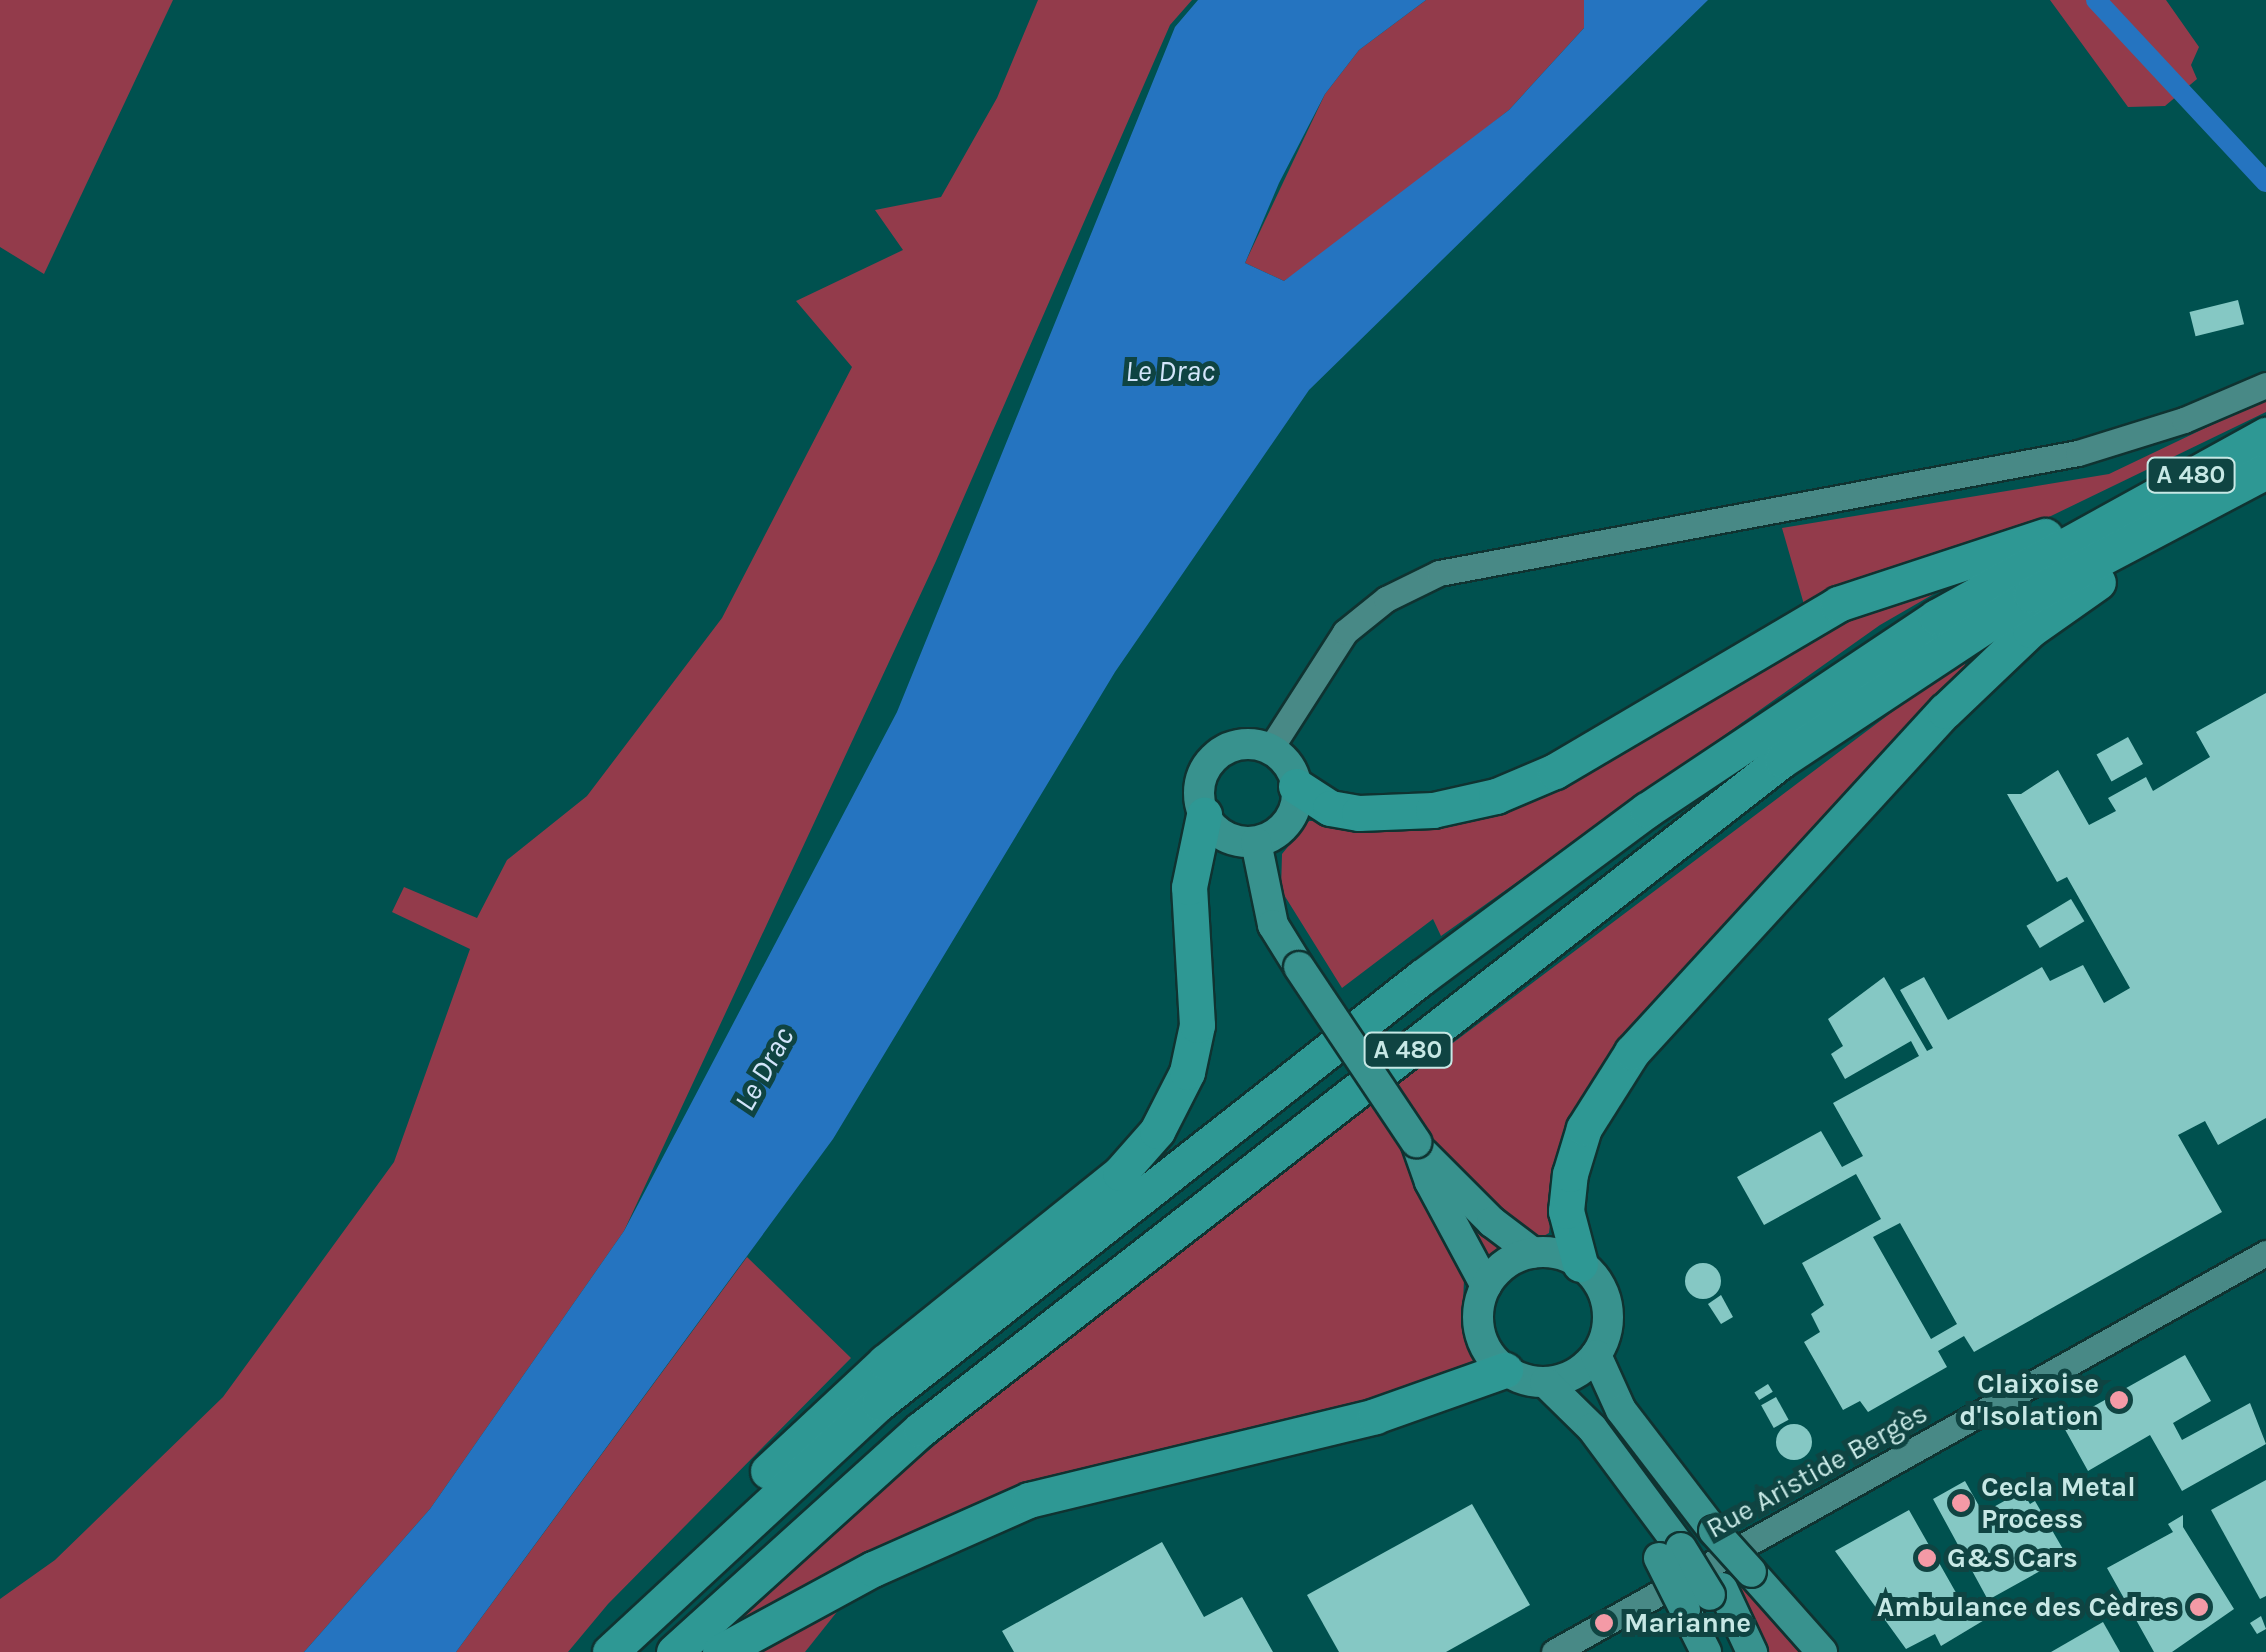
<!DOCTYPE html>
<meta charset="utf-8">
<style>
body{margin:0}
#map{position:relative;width:2266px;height:1652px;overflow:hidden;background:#00514f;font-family:Karla,sans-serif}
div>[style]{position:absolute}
.green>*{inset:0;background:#933b4b}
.water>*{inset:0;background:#2574c0}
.canal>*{height:20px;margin:-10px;padding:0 10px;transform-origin:10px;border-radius:10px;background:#2574c0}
.building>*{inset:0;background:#85c8c4;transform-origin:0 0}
.round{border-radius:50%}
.roads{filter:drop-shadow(2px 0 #0f3331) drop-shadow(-2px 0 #0f3331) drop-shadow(0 2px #0f3331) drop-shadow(0 -2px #0f3331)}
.minor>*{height:25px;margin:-12.5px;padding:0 12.5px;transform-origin:12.5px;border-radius:12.5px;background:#488986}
.major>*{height:30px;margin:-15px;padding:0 15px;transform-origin:15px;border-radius:15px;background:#38928e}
.major>.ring{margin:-15px;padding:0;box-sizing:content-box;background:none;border:30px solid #38928e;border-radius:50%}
.highway>*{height:35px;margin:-17.5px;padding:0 17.5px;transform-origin:17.5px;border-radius:17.5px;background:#2e9894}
.bridges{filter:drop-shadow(2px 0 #0f3331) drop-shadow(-2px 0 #0f3331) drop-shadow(0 2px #0f3331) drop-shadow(0 -2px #0f3331)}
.major-bridge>*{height:30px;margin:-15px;padding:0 15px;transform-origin:15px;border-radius:15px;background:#38928e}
.dots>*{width:28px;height:28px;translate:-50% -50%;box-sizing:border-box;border:5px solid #0f4442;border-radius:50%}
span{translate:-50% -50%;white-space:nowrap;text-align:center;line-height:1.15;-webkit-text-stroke:10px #0f4442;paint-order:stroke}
.shield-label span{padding:2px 8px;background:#0f4442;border:2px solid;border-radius:8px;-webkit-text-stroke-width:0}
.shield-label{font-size:25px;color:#c7e8e5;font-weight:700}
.poi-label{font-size:28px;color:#c7e8e5;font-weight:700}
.right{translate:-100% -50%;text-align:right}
.left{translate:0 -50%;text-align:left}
.street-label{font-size:28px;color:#c7e8e5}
.water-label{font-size:30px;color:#d3e5fa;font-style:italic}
</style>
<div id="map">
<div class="green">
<div style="clip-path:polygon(0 0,173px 0,44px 274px,0 247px)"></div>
<div style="clip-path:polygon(1038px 0,1192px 0,1170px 25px,936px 561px,624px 1231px,430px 1509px,304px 1652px,0 1652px,0 1599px,55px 1560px,223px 1397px,394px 1162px,470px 949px,392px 912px,404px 887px,477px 918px,507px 860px,587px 796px,722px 618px,852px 367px,796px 301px,903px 250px,875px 210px,941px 197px,997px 98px)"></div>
<div style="clip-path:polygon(1426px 0,1584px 0,1584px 28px,1509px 110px,1338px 245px,1284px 281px,1245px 263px,1325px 94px,1359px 50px)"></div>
<div style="clip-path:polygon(2050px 0,2166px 0,2199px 47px,2191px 65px,2197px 79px,2165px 106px,2128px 107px)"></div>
<div style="clip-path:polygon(2266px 399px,2266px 412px,2051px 516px,1805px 608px,1782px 528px,2109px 474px)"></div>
<div style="clip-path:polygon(1951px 584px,1880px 625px,1441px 936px,1433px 919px,1342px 988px,1281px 890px,1282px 854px,1309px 821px,1390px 821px,1492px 808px,1861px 602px)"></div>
<div style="clip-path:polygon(1961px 660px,1973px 673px,1653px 1013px,1554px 1189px,1549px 1233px,1464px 1280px,1462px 1326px,1478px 1367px,1374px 1402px,1049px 1479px,709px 1648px,830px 1533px,1076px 1327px)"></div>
<div style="clip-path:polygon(747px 1257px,851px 1358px,608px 1604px,568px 1652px,456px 1652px)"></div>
<div style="clip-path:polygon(1733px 1565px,1809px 1652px,1769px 1652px,1726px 1577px)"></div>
<div style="clip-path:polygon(840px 1608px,805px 1652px,746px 1652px,762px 1640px)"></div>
</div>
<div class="water">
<div style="clip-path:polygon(1198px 0,1426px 0,1359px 50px,1325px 94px,1279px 183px,1245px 263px,1284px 281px,1509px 110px,1584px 28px,1584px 0,1708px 0,1309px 390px,1115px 672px,833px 1139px,456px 1652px,304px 1652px,430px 1509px,624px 1231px,897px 712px,1175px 27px)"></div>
</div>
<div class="canal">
<div style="left:2096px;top:0;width:249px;rotate:47deg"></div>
</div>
<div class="building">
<div style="left:2238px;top:300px;width:25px;height:50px;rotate:76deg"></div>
<div style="clip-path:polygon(evenodd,2266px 693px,2266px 1118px,2218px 1145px,2205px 1121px,2178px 1135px,2222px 1212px,1974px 1352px,1964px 1336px,1938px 1351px,1947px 1367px,1868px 1412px,1860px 1401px,1843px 1410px,1804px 1342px,1820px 1332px,1811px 1314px,1824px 1305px,1802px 1263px,1881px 1219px,1856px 1174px,1764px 1225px,1737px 1177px,1821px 1131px,1842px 1167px,1863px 1156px,1833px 1103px,1919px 1056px,1911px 1041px,1845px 1079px,1831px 1054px,1843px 1046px,1828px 1019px,1884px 977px,1927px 1051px,1933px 1048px,1900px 990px,1924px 977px,1948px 1020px,2042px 967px,2050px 981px,2083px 965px,2104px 1003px,2130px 988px,2067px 877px,2057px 882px,2007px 794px,2021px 794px,2058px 770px,2089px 825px,2116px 811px,2108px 798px,2146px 777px,2153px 791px,2210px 757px,2196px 732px,2266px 693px,1900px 1223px,1957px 1324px,1931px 1339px,1873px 1237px,1900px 1223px)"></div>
<div style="left:2128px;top:737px;width:31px;height:36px;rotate:61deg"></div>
<div style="left:2071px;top:899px;width:26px;height:52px;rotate:59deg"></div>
<div class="round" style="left:1685px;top:1263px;width:36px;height:36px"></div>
<div style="clip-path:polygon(1721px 1295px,1733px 1317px,1721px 1324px,1708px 1304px)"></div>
<div style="clip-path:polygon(2185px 1355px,2211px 1401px,2173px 1423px,2182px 1440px,2250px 1403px,2266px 1444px,2182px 1491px,2150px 1435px,2088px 1471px,2062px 1424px)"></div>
<div style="left:1768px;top:1384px;width:9px;height:16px;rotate:58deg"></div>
<div style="left:1776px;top:1397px;width:26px;height:17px;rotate:61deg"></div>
<div class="round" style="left:1776px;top:1424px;width:36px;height:36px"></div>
<div style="clip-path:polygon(2266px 1480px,2266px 1596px,2260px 1599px,2211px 1510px)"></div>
<div style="clip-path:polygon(1965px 1481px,1983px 1513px,2022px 1491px,2030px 1504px,2035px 1501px,2067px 1556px,1988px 1600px,1933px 1499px)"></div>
<div style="clip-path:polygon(1472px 1504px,1530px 1605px,1446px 1652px,1339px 1652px,1307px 1595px)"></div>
<div style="clip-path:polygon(1909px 1510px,1967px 1612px,1979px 1605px,1986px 1619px,1941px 1646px,1935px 1634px,1906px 1649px,1835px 1551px)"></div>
<div style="clip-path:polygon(2183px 1515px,2183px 1527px,2234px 1609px,2172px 1652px,2154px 1652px,2107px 1568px,2173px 1532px,2168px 1524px)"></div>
<div style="clip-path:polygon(1162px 1542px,1204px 1617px,1242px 1597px,1273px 1652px,1014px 1652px,1002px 1631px)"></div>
<div style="clip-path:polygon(2261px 1616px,2266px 1629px,2257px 1634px,2250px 1623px)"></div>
<div style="clip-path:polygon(2103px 1622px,2120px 1652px,2051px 1652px)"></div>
</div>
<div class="roads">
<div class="minor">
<div style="left:1270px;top:749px;width:139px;rotate:-57.3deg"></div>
<div style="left:1345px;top:632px;width:53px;rotate:-38.8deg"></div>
<div style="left:1386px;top:599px;width:59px;rotate:-26.1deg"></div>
<div style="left:1439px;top:573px;width:650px;rotate:-10.64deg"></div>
<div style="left:2078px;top:453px;width:111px;rotate:-17.3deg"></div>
<div style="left:2184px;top:420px;width:89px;rotate:-23.1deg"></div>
<div style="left:1554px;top:1652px;width:816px;rotate:-29.27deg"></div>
</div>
<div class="major">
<div class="ring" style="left:1199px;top:744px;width:68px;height:68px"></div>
<div style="left:1256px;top:842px;width:85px;rotate:78.4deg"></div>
<div style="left:1273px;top:925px;width:49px;rotate:58.2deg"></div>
<div style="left:1416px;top:1142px;width:42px;rotate:70.7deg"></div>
<div style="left:1430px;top:1182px;width:118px;rotate:61.7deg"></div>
<div style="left:1423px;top:1153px;width:98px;rotate:45deg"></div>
<div style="left:1492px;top:1222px;width:51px;rotate:37.1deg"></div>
<div class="ring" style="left:1478px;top:1252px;width:100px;height:100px"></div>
<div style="left:1596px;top:1355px;width:60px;rotate:65.6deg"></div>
<div style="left:1621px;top:1410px;width:153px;rotate:52.5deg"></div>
<div style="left:1545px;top:1382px;width:66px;rotate:44.4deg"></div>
<div style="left:1592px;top:1428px;width:149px;rotate:53.4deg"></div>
<div style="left:1751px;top:1572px;width:107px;rotate:48.4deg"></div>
<div style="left:1722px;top:1588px;width:71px;rotate:64.9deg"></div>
<div style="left:1685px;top:1610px;width:47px;rotate:63.4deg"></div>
</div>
<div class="highway">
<div style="left:1296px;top:786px;width:40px;rotate:32.9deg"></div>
<div style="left:1330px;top:808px;width:29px;rotate:10deg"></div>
<div style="left:1359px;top:813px;width:74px;rotate:-2.3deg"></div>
<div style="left:1433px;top:810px;width:65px;rotate:-12.5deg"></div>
<div style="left:1496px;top:796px;width:64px;rotate:-23deg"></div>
<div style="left:1555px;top:771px;width:329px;rotate:-30.5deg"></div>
<div style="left:1838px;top:604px;width:218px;rotate:-18.2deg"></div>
<div style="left:1580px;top:1264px;width:55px;rotate:-104.8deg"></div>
<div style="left:1566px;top:1211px;width:37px;rotate:-84deg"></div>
<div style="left:1570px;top:1174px;width:48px;rotate:-73.1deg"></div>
<div style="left:1584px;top:1128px;width:90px;rotate:-57.7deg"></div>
<div style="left:1632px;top:1052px;width:463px;rotate:-47.5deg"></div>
<div style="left:1945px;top:711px;width:117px;rotate:-43.6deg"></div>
<div style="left:2030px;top:630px;width:83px;rotate:-35.2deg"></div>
<div style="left:768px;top:1471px;width:160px;rotate:-43deg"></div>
<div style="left:885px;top:1362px;width:302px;rotate:-38.8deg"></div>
<div style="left:1120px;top:1173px;width:56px;rotate:-48.6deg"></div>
<div style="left:1157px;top:1131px;width:66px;rotate:-63deg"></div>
<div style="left:1187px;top:1072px;width:48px;rotate:-78deg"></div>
<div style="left:1197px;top:1025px;width:138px;rotate:-93.3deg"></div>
<div style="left:1189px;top:887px;width:74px;rotate:-78.2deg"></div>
<div style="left:610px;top:1652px;width:367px;rotate:-42.8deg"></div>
<div style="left:879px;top:1403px;width:690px;rotate:-38.12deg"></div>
<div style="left:1422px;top:977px;width:280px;rotate:-36.6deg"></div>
<div style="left:1647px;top:810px;width:348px;rotate:-33.7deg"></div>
<div style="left:1936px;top:617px;width:377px;rotate:-28.9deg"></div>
<div style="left:674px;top:1652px;width:333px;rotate:-42.1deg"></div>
<div style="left:921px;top:1429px;width:1090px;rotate:-37.85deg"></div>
<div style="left:1782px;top:760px;width:299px;rotate:-33.5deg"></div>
<div style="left:2031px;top:595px;width:266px;rotate:-27.8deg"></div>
<div style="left:720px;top:1652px;width:174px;rotate:-28.5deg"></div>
<div style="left:873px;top:1569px;width:171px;rotate:-23.9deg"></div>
<div style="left:1029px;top:1500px;width:356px;rotate:-13.6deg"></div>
<div style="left:1375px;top:1416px;width:138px;rotate:-19.5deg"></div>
</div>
</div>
<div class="bridges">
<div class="major-bridge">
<div style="left:1299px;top:967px;width:211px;rotate:56.2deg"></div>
<div style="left:1714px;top:1531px;width:55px;rotate:47.9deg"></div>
<div style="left:1681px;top:1548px;width:55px;rotate:58.3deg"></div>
<div style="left:1659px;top:1558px;width:58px;rotate:63.4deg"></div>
</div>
</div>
<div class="dots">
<div style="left:2119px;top:1400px;background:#f49aa6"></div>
<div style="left:1961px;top:1503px;background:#f49aa6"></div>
<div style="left:1927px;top:1558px;background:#f49aa6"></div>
<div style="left:2199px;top:1607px;background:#f49aa6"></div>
<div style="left:1604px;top:1623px;background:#f49aa6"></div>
</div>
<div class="shield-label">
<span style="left:2191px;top:475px">A 480</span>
<span style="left:1408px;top:1050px">A 480</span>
</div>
<div class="poi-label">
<span class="right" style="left:2099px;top:1400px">Claixoise<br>d'Isolation</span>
<span class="left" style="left:1981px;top:1503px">Cecla Metal<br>Process</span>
<span class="left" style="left:1947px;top:1558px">G&amp;S Cars</span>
<span class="right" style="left:2179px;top:1607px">Ambulance des Cèdres</span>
<span class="left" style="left:1624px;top:1623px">Marianne</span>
</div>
<div class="street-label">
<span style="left:1817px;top:1471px;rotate:-29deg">Rue Aristide Bergès</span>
</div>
<div class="water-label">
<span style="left:1170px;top:371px">Le Drac</span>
<span style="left:764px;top:1069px;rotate:-61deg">Le Drac</span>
</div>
</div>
